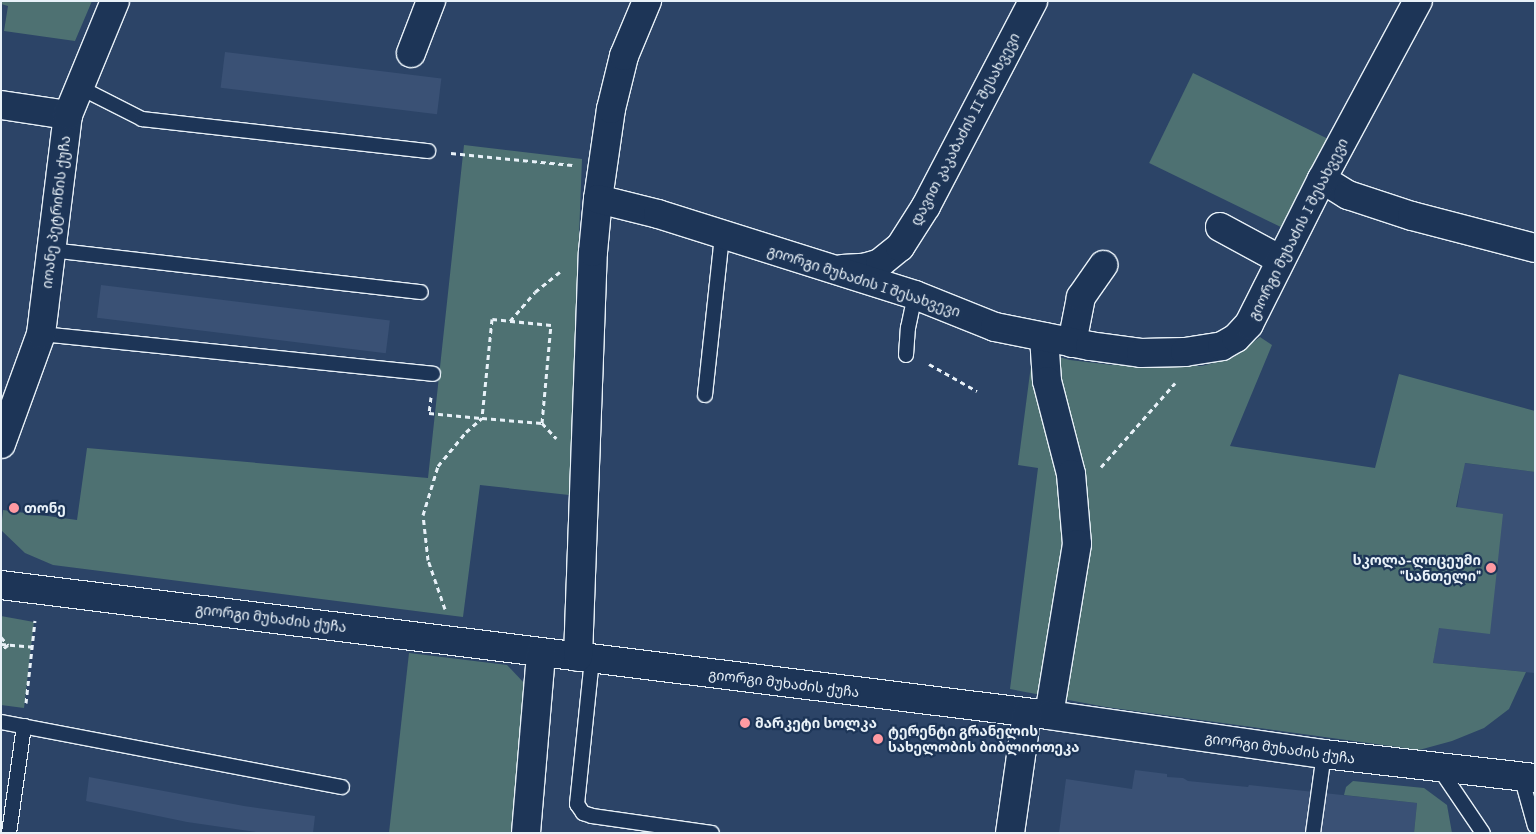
<!DOCTYPE html>
<meta charset="utf-8">
<style>
body{margin:0}
#map{position:relative;width:1536px;height:834px;overflow:hidden;background:#2c4467;font-family:Delius,"Noto Sans Georgian",sans-serif}
div>[style]{position:absolute}
.built>*{inset:0;background:#3a5175;transform-origin:0 0}
.green>*{inset:0;background:#4e7172;transform-origin:0 0}
.path>*{height:3px;margin-top:-1.5px;transform-origin:0;background:repeating-linear-gradient(90deg,#e8f1f8 0 5px,transparent 0 9px)}
.roads{filter:drop-shadow(1px 0 #e8f1f8) drop-shadow(-1px 0 #e8f1f8) drop-shadow(0 1px #e8f1f8) drop-shadow(0 -1px #e8f1f8)}
.service>*{height:14px;margin:-7px;padding:0 7px;transform-origin:7px;border-radius:7px;background:#1d3557}
.minor>*{height:28px;margin:-14px;padding:0 14px;transform-origin:14px;border-radius:14px;background:#1d3557}
.dots>*{width:14px;height:14px;translate:-50% -50%;box-sizing:border-box;border:2px solid #1d3557;border-radius:50%}
span{translate:-50% -50%;white-space:nowrap;text-align:center;line-height:1.15;-webkit-text-stroke:4.5px #1d3557;paint-order:stroke}
.street-label{font-size:14px;color:#e8f1f8}
.poi-label{font-size:14px;color:#e8f1f8;font-weight:700}
.left{translate:0 -50%;text-align:left}
.right{translate:-100% -50%;text-align:right}
.frame{position:absolute;inset:0;border:2px solid #e8f1f8;pointer-events:none}
</style>
<div id="map">
<div class="built">
<div style="left:225px;top:52px;width:218px;height:36px;rotate:7deg"></div>
<div style="left:101px;top:285px;width:291px;height:33px;rotate:7deg"></div>
<div style="clip-path:polygon(1464px 463px,1535px 472px,1535px 673px,1433px 663px)"></div>
<div style="clip-path:polygon(1135px 770px,1167px 774px,1167px 777px,1183px 778px,1188px 781px,1248px 787px,1249px 785px,1417px 803px,1414px 833px,1059px 833px,1066px 779px,1132px 789px)"></div>
<div style="clip-path:polygon(89px 777px,244px 806px,315px 816px,313px 833px,263px 833px,187px 822px,86px 801px)"></div>
</div>
<div class="green">
<div style="clip-path:polygon(1px 1px,92px 1px,75px 41px,4px 31px,8px 6px,1px 4px)"></div>
<div style="left:1193px;top:73px;width:151px;height:100px;rotate:26deg"></div>
<div style="clip-path:polygon(464px 145px,582px 159px,569px 495px,480px 485px,463px 617px,53px 565px,25px 553px,1px 530px,3px 510px,77px 520px,87px 448px,428px 478px)"></div>
<div style="clip-path:polygon(1260px 337px,1272px 345px,1230px 446px,1375px 468px,1399px 374px,1535px 411px,1535px 472px,1465px 463px,1456px 507px,1503px 514px,1490px 634px,1439px 628px,1433px 663px,1526px 672px,1509px 709px,1484px 728px,1452px 741px,1419px 750px,1106px 707px,1010px 689px,1038px 468px,1018px 465px,1033px 350px,1070px 360px,1112px 365px,1202px 366px,1232px 358px)"></div>
<div style="clip-path:polygon(1px 616px,34px 622px,24px 708px,1px 705px)"></div>
<div style="clip-path:polygon(409px 653px,507px 665px,526px 685px,519px 833px,389px 833px)"></div>
<div style="clip-path:polygon(1353px 781px,1424px 788px,1447px 805px,1452px 833px,1414px 833px,1417px 803px,1344px 795px,1346px 787px)"></div>
</div>
<div class="path">
<div style="left:451px;top:153px;width:122px;rotate:5.7deg"></div>
<div style="left:510px;top:321px;width:38px;rotate:-49deg"></div>
<div style="left:535px;top:292px;width:32px;rotate:-39deg"></div>
<div style="left:929px;top:364px;width:55px;rotate:29.4deg"></div>
<div style="left:431px;top:397px;width:16px;rotate:97deg"></div>
<div style="left:429px;top:413px;width:52px;rotate:5.5deg"></div>
<div style="left:542px;top:423px;width:98px;rotate:-84.8deg"></div>
<div style="left:551px;top:325px;width:59px;rotate:-174.2deg"></div>
<div style="left:492px;top:319px;width:100px;rotate:95.8deg"></div>
<div style="left:482px;top:418px;width:60px;rotate:4.8deg"></div>
<div style="left:542px;top:423px;width:21px;rotate:47deg"></div>
<div style="left:1101px;top:467px;width:112px;rotate:-48.6deg"></div>
<div style="left:445px;top:609px;width:52px;rotate:-109.1deg"></div>
<div style="left:428px;top:560px;width:45px;rotate:-96.3deg"></div>
<div style="left:423px;top:515px;width:51px;rotate:-73deg"></div>
<div style="left:438px;top:466px;width:44px;rotate:-50.5deg"></div>
<div style="left:466px;top:432px;width:21px;rotate:-41deg"></div>
<div style="left:1px;top:637px;width:11px;rotate:49deg"></div>
<div style="left:8px;top:645px;width:9px;rotate:144deg"></div>
<div style="left:1px;top:644px;width:32px;rotate:5deg"></div>
<div style="left:26px;top:703px;width:83px;rotate:-83.8deg"></div>
</div>
<div class="roads">
<div class="service">
<div style="left:79px;top:87px;width:71px;rotate:26.9deg"></div>
<div style="left:142px;top:119px;width:288px;rotate:6.4deg"></div>
<div style="left:51px;top:250px;width:372px;rotate:6.5deg"></div>
<div style="left:41px;top:334px;width:394px;rotate:5.8deg"></div>
<div style="left:906px;top:355px;width:27px;rotate:-86deg"></div>
<div style="left:908px;top:328px;width:34px;rotate:-78deg"></div>
<div style="left:705px;top:395px;width:161px;rotate:-83.9deg"></div>
<div style="left:592px;top:659px;width:146px;rotate:95.9deg"></div>
<div style="left:577px;top:804px;width:11px;rotate:56deg"></div>
<div style="left:583px;top:813px;width:9px;rotate:18deg"></div>
<div style="left:592px;top:816px;width:121px;rotate:8.1deg"></div>
<div style="left:1px;top:722px;width:347px;rotate:10.8deg"></div>
<div style="left:1439px;top:768px;width:78px;rotate:55.9deg"></div>
<div style="left:1521px;top:776px;width:52px;rotate:74.4deg"></div>
<div style="left:9px;top:833px;width:108px;rotate:-82deg"></div>
<div style="left:1313px;top:833px;width:80px;rotate:-82.1deg"></div>
</div>
<div class="minor">
<div style="left:411px;top:53px;width:56px;rotate:-69deg"></div>
<div style="left:1px;top:105px;width:68px;rotate:8.5deg"></div>
<div style="left:1322px;top:179px;width:31px;rotate:32deg"></div>
<div style="left:1348px;top:195px;width:67px;rotate:18.2deg"></div>
<div style="left:1412px;top:216px;width:127px;rotate:14.6deg"></div>
<div style="left:598px;top:199px;width:91px;rotate:-81.8deg"></div>
<div style="left:611px;top:109px;width:55px;rotate:-76.2deg"></div>
<div style="left:624px;top:56px;width:60px;rotate:-67.3deg"></div>
<div style="left:1220px;top:227px;width:69px;rotate:28.4deg"></div>
<div style="left:842px;top:269px;width:22px;rotate:-3deg"></div>
<div style="left:864px;top:268px;width:17px;rotate:-17deg"></div>
<div style="left:880px;top:263px;width:26px;rotate:-39deg"></div>
<div style="left:900px;top:247px;width:49px;rotate:-57.6deg"></div>
<div style="left:926px;top:206px;width:231px;rotate:-62.4deg"></div>
<div style="left:1044px;top:337px;width:44px;rotate:86.1deg"></div>
<div style="left:1047px;top:381px;width:96px;rotate:75.5deg"></div>
<div style="left:1071px;top:474px;width:70px;rotate:85.1deg"></div>
<div style="left:1077px;top:544px;width:173px;rotate:99.3deg"></div>
<div style="left:1072px;top:343px;width:47px;rotate:-78.9deg"></div>
<div style="left:1081px;top:297px;width:39px;rotate:-55deg"></div>
<div style="left:1px;top:444px;width:117px;rotate:-70deg"></div>
<div style="left:41px;top:334px;width:221px;rotate:-83deg"></div>
<div style="left:68px;top:115px;width:123px;rotate:-67.6deg"></div>
<div style="left:1px;top:585px;width:1056px;rotate:7.07deg"></div>
<div style="left:1049px;top:715px;width:278px;rotate:8.1deg"></div>
<div style="left:1324px;top:754px;width:212px;rotate:6.5deg"></div>
<div style="left:578px;top:657px;width:405px;rotate:-87.9deg"></div>
<div style="left:593px;top:252px;width:53px;rotate:-84.6deg"></div>
<div style="left:598px;top:199px;width:62px;rotate:14deg"></div>
<div style="left:658px;top:214px;width:269px;rotate:17.5deg"></div>
<div style="left:915px;top:295px;width:86px;rotate:21.8deg"></div>
<div style="left:995px;top:327px;width:97px;rotate:11.3deg"></div>
<div style="left:1090px;top:346px;width:51px;rotate:7.8deg"></div>
<div style="left:1141px;top:353px;width:44px;rotate:-1.3deg"></div>
<div style="left:1185px;top:352px;width:37px;rotate:-9deg"></div>
<div style="left:1222px;top:346px;width:16px;rotate:-30deg"></div>
<div style="left:1236px;top:338px;width:19px;rotate:-47deg"></div>
<div style="left:1249px;top:324px;width:162px;rotate:-63.3deg"></div>
<div style="left:1322px;top:179px;width:202px;rotate:-61.7deg"></div>
<div style="left:526px;top:833px;width:181px;rotate:-85.2deg"></div>
<div style="left:1010px;top:833px;width:121px;rotate:-81.9deg"></div>
</div>
</div>
<div class="dots">
<div style="left:14px;top:508px;background:#ff9aa2"></div>
<div style="left:1491px;top:568px;background:#ff9aa2"></div>
<div style="left:745px;top:723px;background:#ff9aa2"></div>
<div style="left:878px;top:739px;background:#ff9aa2"></div>
</div>
<div class="street-label">
<span style="left:965px;top:129px;rotate:-62deg">დავით კაკაბაძის II შესახვევი</span>
<span style="left:56px;top:212px;rotate:-83deg">იოანე პეტრიწის ქუჩა</span>
<span style="left:1298px;top:229px;rotate:-63deg">გიორგი მუხაძის I შესახვევი</span>
<span style="left:864px;top:281px;rotate:18deg">გიორგი მუხაძის I შესახვევი</span>
<span style="left:271px;top:618px;rotate:7deg">გიორგი მუხაძის ქუჩა</span>
<span style="left:784px;top:683px;rotate:7deg">გიორგი მუხაძის ქუჩა</span>
<span style="left:1280px;top:748px;rotate:8deg">გიორგი მუხაძის ქუჩა</span>
</div>
<div class="poi-label">
<span class="left" style="left:24px;top:508px">თონე</span>
<span class="right" style="left:1481px;top:568px">სკოლა-ლიცეუმი<br>"სანთელი"</span>
<span class="left" style="left:755px;top:723px">მარკეტი სოლკა</span>
<span class="left" style="left:888px;top:739px">ტერენტი გრანელის<br>სახელობის ბიბლიოთეკა</span>
</div>
<div class="frame"></div>
</div>
